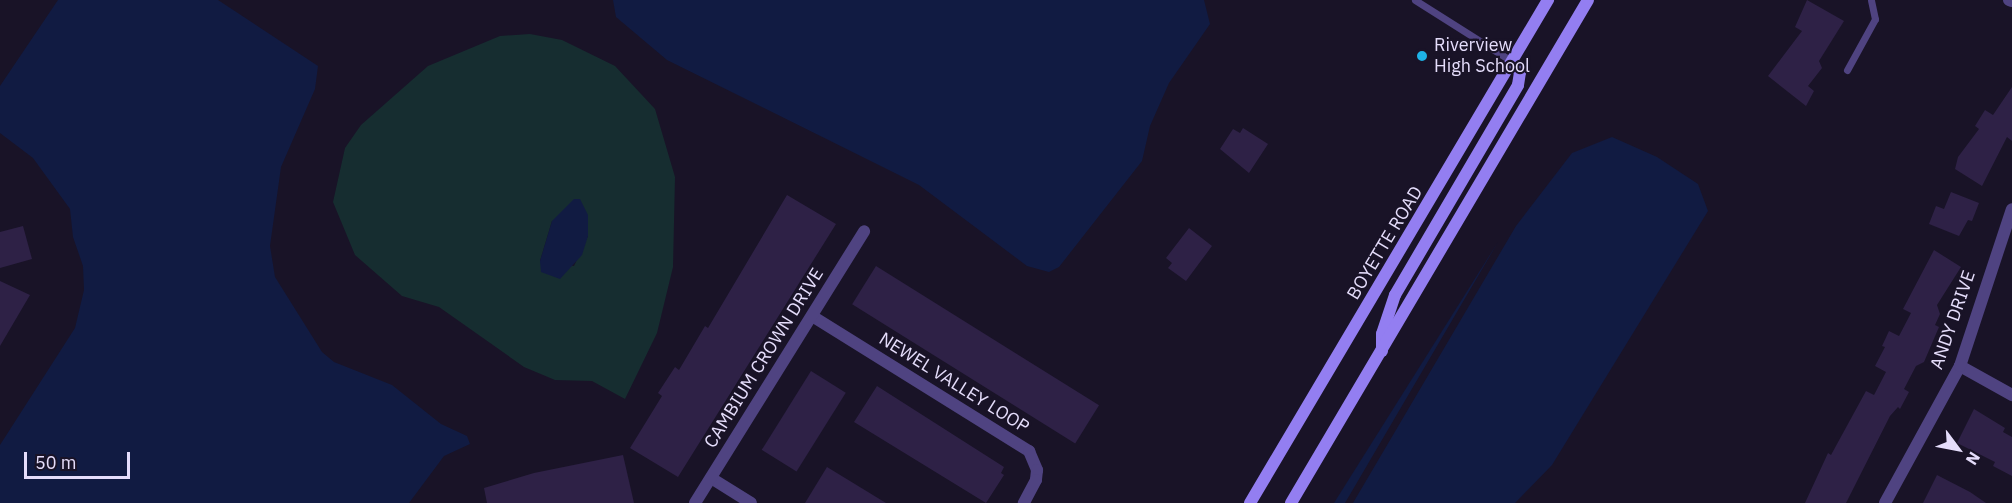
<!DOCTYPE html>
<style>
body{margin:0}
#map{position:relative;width:2012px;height:503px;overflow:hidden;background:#191327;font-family:"IBM Plex Sans",sans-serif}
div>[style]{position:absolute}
.green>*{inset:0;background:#162d30}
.water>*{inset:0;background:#111b42}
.building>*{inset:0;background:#2e2146;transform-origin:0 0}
.service>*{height:7px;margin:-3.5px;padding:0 3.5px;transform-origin:3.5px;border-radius:3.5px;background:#4f4381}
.minor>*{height:12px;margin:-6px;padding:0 6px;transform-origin:6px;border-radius:6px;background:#4f4381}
.secondary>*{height:12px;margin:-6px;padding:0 6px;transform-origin:6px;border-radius:6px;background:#937ef1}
.dots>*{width:16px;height:16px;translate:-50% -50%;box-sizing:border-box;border:3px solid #191327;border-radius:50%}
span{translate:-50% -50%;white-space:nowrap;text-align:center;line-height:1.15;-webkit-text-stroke:4.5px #191327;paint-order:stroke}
.poi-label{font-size:18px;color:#e5ddfb}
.left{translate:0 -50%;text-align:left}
.street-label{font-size:18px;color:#e5ddfb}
.north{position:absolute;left:1928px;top:419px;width:60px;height:60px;-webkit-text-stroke:4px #191327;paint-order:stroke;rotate:122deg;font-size:16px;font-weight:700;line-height:24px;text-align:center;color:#e5ddfb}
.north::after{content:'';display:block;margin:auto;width:21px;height:27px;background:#e5ddfb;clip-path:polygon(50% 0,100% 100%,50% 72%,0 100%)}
.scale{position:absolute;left:24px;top:452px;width:106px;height:27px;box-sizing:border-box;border:3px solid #e5ddfb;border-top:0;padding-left:8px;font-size:18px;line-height:21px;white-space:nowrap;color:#e5ddfb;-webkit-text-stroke:4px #191327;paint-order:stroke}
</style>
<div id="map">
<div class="green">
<div style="clip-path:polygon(evenodd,530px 34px,562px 40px,615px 66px,655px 109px,675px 177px,673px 267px,657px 333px,625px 399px,592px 381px,555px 380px,524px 367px,439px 307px,402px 296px,355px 255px,333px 202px,345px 148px,361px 125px,428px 66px,500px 36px,530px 34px,588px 215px,588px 236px,574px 266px,540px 261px,552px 221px,588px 215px)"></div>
</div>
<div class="water">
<div style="clip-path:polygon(58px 0,218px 0,318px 66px,315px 89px,281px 167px,270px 246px,275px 277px,322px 352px,334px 362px,392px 385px,441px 424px,467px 436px,470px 444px,444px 456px,409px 503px,0 503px,0 445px,75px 328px,84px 290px,83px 266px,73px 237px,70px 209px,33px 158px,0 133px,0 86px)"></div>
<div style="clip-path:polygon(613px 0,1204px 0,1210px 24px,1169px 83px,1150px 126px,1142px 161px,1059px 267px,1049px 272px,1027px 266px,919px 185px,667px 60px,616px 17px)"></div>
<div style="clip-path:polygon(1612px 137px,1657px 157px,1698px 184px,1708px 211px,1552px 465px,1515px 503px,1353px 503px,1516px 226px,1572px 153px)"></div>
<div style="clip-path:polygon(574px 199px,580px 199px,588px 215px,588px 236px,582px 255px,560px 279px,541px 272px,540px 261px,552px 221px)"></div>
<div style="clip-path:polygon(1498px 242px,1345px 503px,1334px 503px)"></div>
</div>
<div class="building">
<div style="clip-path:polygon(1807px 0,1844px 21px,1819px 61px,1822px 68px,1808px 86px,1814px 91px,1806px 106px,1768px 76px,1802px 31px,1795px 27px)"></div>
<div style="clip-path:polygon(2012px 87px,2012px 141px,2007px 137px,1982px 186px,1955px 169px,1958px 157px,1979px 129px,1975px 126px,1985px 110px,1993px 115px)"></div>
<div style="clip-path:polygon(1243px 128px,1268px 144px,1249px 173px,1220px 149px,1233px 129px,1240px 133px)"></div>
<div style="clip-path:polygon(1951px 192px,1979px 203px,1972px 221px,1968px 220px,1959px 236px,1929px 224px,1936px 206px,1944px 209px)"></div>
<div style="clip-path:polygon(787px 195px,836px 224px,678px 477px,630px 448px,662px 396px,658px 393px,675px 367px,679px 370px,705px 326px,708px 328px)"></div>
<div style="clip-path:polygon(23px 226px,32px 259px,0 268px,0 232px)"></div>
<div style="clip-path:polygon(1189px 228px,1212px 246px,1186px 281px,1168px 268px,1172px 263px,1166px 258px)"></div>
<div style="clip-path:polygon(1934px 250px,1961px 267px,1937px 305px,1940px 314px,1935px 325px,1939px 327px,1924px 362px,1916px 366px,1904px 389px,1909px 392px,1900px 409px,1898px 407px,1890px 416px,1846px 503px,1805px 503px,1828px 453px,1831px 455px,1866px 391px,1874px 395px,1886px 372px,1875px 366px,1885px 347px,1882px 346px,1889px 331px,1899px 336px,1911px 313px,1903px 309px)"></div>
<div style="left:876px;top:266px;width:263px;height:45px;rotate:32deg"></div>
<div style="clip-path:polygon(0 281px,30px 295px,0 346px)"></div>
<div style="left:811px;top:371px;width:41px;height:93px;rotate:32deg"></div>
<div style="clip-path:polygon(877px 386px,1004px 467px,1001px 473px,1004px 475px,986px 503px,854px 422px)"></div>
<div style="clip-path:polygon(1974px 409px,2005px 428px,2003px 432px,2012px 437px,2012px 476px,1993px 466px,1995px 462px,1957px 443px)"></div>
<div style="clip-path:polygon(623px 455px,634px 503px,487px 503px,484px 488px,534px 473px)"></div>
<div style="clip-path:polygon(827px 467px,886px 503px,805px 503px)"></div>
<div style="clip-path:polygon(1937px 475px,1970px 492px,1986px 503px,1923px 503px)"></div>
</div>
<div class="service">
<div style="left:1415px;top:0;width:116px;rotate:32.3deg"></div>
<div style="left:1847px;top:70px;width:58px;rotate:-61.2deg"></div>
<div style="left:1875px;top:19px;width:19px;rotate:-102deg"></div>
</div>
<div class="minor">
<div style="left:2009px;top:0;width:3px;rotate:18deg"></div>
<div style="left:812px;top:316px;width:256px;rotate:31.9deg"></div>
<div style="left:1029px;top:451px;width:21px;rotate:67deg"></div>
<div style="left:1037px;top:470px;width:10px;rotate:96deg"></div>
<div style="left:1036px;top:480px;width:26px;rotate:118deg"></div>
<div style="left:1960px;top:366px;width:60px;rotate:29.1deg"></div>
<div style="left:711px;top:478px;width:47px;rotate:32deg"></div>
<div style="left:695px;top:503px;width:320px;rotate:-58.1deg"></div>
<div style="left:1885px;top:503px;width:156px;rotate:-61.3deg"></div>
<div style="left:1960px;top:366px;width:165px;rotate:-71.7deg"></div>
</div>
<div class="secondary">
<div style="left:1382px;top:351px;width:17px;rotate:-90deg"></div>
<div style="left:1382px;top:334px;width:41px;rotate:-71.6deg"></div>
<div style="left:1395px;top:295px;width:243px;rotate:-59.6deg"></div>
<div style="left:1518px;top:85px;width:13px;rotate:-81deg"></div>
<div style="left:1520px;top:72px;width:12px;rotate:-125deg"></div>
<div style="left:1250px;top:503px;width:585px;rotate:-59.36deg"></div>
<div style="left:1291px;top:503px;width:584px;rotate:-59.44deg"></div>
</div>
<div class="dots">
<div style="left:1422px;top:56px;background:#1eb2e6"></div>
</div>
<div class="poi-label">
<span class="left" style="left:1434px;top:56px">Riverview<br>High School</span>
</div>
<div class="street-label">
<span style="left:1385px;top:243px;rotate:-59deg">BOYETTE ROAD</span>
<span style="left:1953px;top:320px;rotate:-71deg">ANDY DRIVE</span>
<span style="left:764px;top:358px;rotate:-58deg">CAMBIUM CROWN DRIVE</span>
<span style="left:954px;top:383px;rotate:32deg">NEWEL VALLEY LOOP</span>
</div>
<div class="north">N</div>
<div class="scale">50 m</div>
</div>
